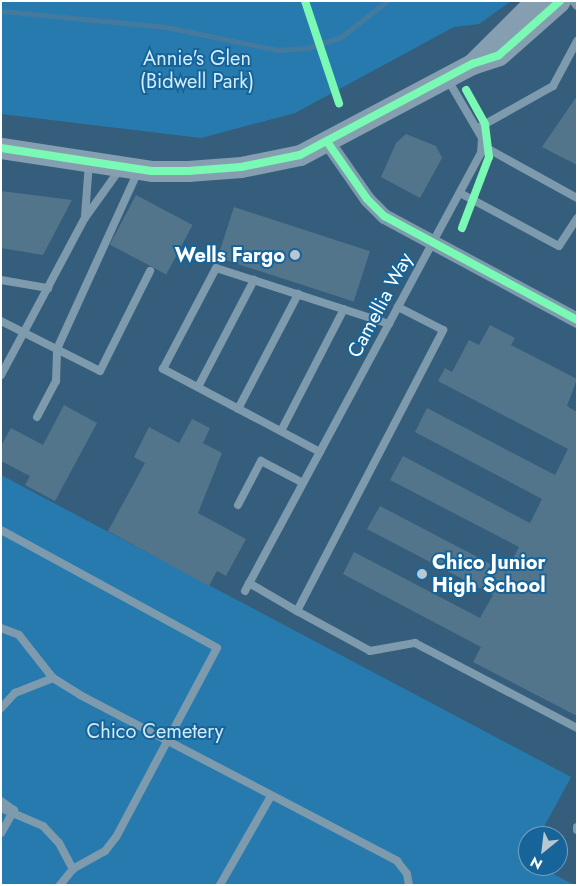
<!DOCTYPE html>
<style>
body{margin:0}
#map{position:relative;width:578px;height:886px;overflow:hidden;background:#345e7b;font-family:Jost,sans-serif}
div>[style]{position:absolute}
.green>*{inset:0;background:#277aae}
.stream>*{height:5px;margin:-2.5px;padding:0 2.5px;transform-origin:2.5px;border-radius:2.5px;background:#457a9f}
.building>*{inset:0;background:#53758c;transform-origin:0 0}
.lane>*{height:8px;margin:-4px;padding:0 4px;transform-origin:4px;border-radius:4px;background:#7e9aad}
.street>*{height:15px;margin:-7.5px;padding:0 7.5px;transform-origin:7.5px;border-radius:7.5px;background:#7e9aad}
.secondary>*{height:21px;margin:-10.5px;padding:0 10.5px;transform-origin:10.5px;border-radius:10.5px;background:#859fb1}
.cycleway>*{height:8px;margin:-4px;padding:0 4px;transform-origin:4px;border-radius:4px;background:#7af9b4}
.dots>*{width:14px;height:14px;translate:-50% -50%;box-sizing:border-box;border:2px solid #166499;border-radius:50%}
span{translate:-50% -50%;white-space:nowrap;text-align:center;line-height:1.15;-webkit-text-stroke:4px #166499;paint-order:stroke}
.park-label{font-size:20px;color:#d1ecfc}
.poi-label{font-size:20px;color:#fff;font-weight:700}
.right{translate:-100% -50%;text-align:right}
.left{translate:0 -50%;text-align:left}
.street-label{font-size:20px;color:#fff}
.frame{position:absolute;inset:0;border:2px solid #fff;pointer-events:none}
.north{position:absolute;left:518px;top:826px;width:50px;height:50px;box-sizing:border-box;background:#166499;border:1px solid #73a2c2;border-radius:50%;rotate:209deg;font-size:14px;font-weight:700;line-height:20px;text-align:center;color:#fff}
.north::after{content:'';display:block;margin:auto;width:18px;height:22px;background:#b8c7d1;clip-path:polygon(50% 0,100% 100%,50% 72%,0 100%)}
</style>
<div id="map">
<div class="green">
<div style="clip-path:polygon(1px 1px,511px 1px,479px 24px,454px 27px,295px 113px,201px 138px,1px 114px)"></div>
<div style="clip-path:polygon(1px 475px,571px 777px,539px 836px,528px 836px,527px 859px,528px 866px,539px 866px,574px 885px,1px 885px)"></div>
</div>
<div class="stream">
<div style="left:1px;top:11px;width:166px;rotate:5.5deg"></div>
<div style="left:166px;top:27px;width:113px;rotate:11.7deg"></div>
<div style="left:277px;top:50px;width:30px;rotate:-4deg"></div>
<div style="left:307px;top:48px;width:36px;rotate:-18deg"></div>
<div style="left:341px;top:37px;width:58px;rotate:-38deg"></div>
</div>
<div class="building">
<div style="clip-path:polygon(577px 96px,577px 165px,542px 147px)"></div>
<div style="clip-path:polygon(406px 134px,436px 146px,442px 158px,420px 198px,381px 177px,396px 143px)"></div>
<div style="clip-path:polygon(1px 191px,72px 200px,43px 255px,1px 248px)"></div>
<div style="left:136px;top:195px;width:64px;height:56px;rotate:28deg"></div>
<div style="left:234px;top:207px;width:143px;height:53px;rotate:18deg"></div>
<div style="clip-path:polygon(490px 325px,515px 338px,511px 345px,577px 379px,567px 406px,577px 412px,577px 716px,473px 662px,481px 647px,343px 574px,354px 552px,480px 618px,493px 595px,367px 529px,380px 506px,506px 572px,519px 547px,390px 480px,403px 456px,530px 523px,542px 499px,415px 432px,427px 408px,555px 475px,568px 449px,438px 381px,445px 368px,452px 372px,469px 340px,479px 345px)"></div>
<div style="clip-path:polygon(64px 405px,97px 423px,55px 501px,25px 485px,30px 476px,1px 461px,1px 446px,11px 428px,43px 445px)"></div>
<div style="clip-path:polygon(192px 419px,210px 428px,203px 443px,222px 453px,198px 513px,246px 539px,226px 576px,217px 571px,209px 586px,108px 531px,145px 463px,134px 457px,149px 427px,179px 443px)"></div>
</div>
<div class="lane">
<div style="left:573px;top:1px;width:6px;rotate:51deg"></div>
<div style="left:478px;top:128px;width:86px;rotate:-29.2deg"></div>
<div style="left:553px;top:86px;width:51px;rotate:-61.9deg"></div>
<div style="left:483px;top:146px;width:107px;rotate:29deg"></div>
<div style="left:460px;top:193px;width:112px;rotate:28.2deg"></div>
<div style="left:559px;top:246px;width:33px;rotate:-57deg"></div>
<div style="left:85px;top:216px;width:53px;rotate:-85.7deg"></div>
<div style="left:1px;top:280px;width:48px;rotate:9.7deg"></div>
<div style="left:1px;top:321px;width:111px;rotate:26.8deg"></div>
<div style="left:100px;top:371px;width:112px;rotate:-63.4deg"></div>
<div style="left:1px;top:375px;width:178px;rotate:-61.9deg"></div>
<div style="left:85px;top:218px;width:60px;rotate:-54.5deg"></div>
<div style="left:198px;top:387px;width:121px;rotate:-62.4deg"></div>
<div style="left:238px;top:409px;width:130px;rotate:-62.4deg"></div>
<div style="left:37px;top:417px;width:41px;rotate:-62.2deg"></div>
<div style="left:56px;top:381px;width:32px;rotate:-88deg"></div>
<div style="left:57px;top:349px;width:196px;rotate:-65.5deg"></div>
<div style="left:281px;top:431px;width:137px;rotate:-62.7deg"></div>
<div style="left:320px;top:452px;width:178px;rotate:-152.1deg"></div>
<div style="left:163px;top:369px;width:114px;rotate:-62.3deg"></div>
<div style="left:216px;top:268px;width:182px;rotate:17.9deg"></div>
<div style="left:238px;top:505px;width:50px;rotate:-62.4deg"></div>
<div style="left:261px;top:461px;width:47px;rotate:27.6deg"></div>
<div style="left:1px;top:530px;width:246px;rotate:28.6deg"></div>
<div style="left:217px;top:648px;width:214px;rotate:118.1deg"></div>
<div style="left:116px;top:837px;width:18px;rotate:128deg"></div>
<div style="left:105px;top:851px;width:37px;rotate:151deg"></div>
<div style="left:73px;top:869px;width:21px;rotate:129deg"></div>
<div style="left:249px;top:583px;width:56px;rotate:30.3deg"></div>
<div style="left:297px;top:611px;width:317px;rotate:-62.5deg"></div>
<div style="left:443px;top:330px;width:51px;rotate:-152.9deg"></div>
<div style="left:245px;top:591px;width:498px;rotate:-61.7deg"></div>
<div style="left:481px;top:153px;width:15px;rotate:-86deg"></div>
<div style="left:482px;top:138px;width:69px;rotate:-120.3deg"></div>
<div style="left:297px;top:611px;width:83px;rotate:28.7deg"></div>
<div style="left:370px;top:651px;width:46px;rotate:-10.1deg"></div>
<div style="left:415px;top:643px;width:183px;rotate:27.7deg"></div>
<div style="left:1px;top:628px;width:19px;rotate:21deg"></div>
<div style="left:19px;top:635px;width:55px;rotate:51.7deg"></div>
<div style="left:53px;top:678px;width:32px;rotate:32deg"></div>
<div style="left:80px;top:695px;width:358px;rotate:27.6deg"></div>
<div style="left:397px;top:861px;width:16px;rotate:52deg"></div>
<div style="left:407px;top:874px;width:11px;rotate:80deg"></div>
<div style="left:1px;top:708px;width:21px;rotate:-47deg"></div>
<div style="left:15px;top:693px;width:41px;rotate:-21.5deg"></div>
<div style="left:1px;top:801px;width:16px;rotate:35deg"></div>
<div style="left:14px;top:810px;width:26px;rotate:119deg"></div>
<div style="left:1px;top:808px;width:46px;rotate:23.2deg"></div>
<div style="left:43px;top:826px;width:23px;rotate:47deg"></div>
<div style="left:59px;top:843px;width:30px;rotate:62deg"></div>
<div style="left:577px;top:827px;width:3px;rotate:90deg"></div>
<div style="left:220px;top:885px;width:103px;rotate:-60.2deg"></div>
</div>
<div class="street">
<div style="left:328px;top:143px;width:68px;rotate:55.1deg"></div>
<div style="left:367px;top:199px;width:24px;rotate:45deg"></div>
<div style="left:384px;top:216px;width:219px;rotate:28.3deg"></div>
</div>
<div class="secondary">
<div style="left:472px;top:64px;width:89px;rotate:-45deg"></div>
<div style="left:1px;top:148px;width:152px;rotate:8.7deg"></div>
<div style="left:151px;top:171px;width:37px"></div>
<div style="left:188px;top:171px;width:53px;rotate:-4.3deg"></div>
<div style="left:241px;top:167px;width:60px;rotate:-11.5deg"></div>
<div style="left:300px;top:155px;width:195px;rotate:-27.9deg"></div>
<div style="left:472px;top:64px;width:28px;rotate:-18deg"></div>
<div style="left:499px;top:55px;width:81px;rotate:-41.5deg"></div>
</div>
<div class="cycleway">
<div style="left:305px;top:1px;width:108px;rotate:71.6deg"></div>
<div style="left:328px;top:143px;width:68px;rotate:55.1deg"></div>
<div style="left:367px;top:199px;width:24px;rotate:45deg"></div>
<div style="left:384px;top:216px;width:219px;rotate:28.3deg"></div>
<div style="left:1px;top:148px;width:152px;rotate:8.7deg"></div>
<div style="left:151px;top:171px;width:37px"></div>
<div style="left:188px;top:171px;width:53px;rotate:-4.3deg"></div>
<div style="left:241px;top:167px;width:60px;rotate:-11.5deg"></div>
<div style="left:300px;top:155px;width:195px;rotate:-27.9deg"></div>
<div style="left:472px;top:64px;width:28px;rotate:-18deg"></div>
<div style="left:499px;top:55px;width:81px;rotate:-41.5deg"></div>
<div style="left:462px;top:228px;width:76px;rotate:-69.2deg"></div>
<div style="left:489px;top:157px;width:33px;rotate:-97deg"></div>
<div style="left:485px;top:124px;width:39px;rotate:-119deg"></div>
</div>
<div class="dots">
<div style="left:295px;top:255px;background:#b8c7d1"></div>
<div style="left:422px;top:574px;background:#b8c7d1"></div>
</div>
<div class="park-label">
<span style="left:197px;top:70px">Annie's Glen<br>(Bidwell Park)</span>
<span style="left:155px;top:731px">Chico Cemetery</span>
</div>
<div class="poi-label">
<span class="right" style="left:285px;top:255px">Wells Fargo</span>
<span class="left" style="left:432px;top:574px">Chico Junior<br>High School</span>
</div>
<div class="street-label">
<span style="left:380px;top:305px;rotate:-62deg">Camellia Way</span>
</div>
<div class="frame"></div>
<div class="north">N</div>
</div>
